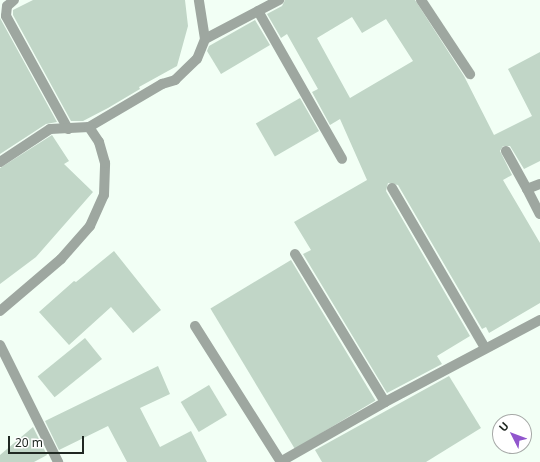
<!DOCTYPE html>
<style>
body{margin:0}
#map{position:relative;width:540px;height:462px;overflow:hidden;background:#f2fff5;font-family:"Noto Sans",sans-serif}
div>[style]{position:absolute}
.building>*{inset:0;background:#c1d6c7;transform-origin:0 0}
.minor>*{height:10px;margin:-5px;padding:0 5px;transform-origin:5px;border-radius:5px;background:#9ea7a0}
span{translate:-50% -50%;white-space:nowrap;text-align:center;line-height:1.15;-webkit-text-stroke:3px #fff;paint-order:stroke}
.north{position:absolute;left:492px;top:414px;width:40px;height:40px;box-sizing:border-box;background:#fff;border:1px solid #a6a9a7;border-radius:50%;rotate:312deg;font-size:11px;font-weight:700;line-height:16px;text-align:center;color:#202822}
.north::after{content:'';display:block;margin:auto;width:14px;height:18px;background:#9156cd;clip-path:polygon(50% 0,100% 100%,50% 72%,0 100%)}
.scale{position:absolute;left:8px;top:436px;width:76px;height:18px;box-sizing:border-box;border:2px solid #202822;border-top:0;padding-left:5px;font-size:12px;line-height:14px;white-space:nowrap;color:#202822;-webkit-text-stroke:3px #fff;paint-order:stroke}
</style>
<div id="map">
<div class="building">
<div style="clip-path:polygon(33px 0,185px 0,188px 26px,177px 66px,139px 87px,140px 89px,108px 108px,83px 121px,71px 121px,13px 15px,13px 10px)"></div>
<div style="clip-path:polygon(evenodd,285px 0,415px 0,464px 76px,494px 135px,532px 116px,508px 69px,540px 52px,540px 161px,524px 169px,510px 146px,503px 146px,500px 151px,512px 175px,503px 180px,540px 243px,540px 303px,489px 333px,486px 327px,482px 329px,398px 185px,388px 183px,386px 191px,470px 336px,437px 356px,442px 364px,387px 393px,303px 254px,311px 250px,294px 222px,367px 180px,340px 119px,330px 125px,312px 92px,318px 89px,287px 34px,281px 38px,267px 14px,282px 6px,285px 0,352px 17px,362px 33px,386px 19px,413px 61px,350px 98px,317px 38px,352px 17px)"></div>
<div style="clip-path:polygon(0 18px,57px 122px,46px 124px,0 154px)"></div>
<div style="clip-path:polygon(255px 20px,270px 45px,221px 74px,207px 51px,209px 46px)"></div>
<div style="left:300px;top:98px;width:38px;height:51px;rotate:60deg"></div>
<div style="clip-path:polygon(52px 135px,69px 161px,64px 164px,93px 192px,36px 257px,0 284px,0 168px)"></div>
<div style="clip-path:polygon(114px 251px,161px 310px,133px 333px,111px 307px,69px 345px,39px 312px,74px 281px,76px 282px)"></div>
<div style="left:291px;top:260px;width:164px;height:94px;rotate:59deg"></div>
<div style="left:85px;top:338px;width:27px;height:61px;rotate:51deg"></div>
<div style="clip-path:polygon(158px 366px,170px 394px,140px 408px,160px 447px,191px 431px,207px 462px,127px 462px,108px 426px,59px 450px,45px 421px)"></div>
<div style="clip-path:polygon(449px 376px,481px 428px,426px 462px,322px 462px,315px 450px)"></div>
<div style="left:209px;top:385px;width:35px;height:33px;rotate:59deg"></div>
<div style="clip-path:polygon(33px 427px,47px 455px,34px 462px,0 462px,0 455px)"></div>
</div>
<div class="minor">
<div style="left:14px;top:0;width:9px;rotate:139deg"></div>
<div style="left:7px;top:6px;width:10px;rotate:96deg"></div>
<div style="left:6px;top:16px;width:129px;rotate:61.2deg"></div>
<div style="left:421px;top:0;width:89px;rotate:56.5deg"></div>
<div style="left:258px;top:11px;width:170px;rotate:60.4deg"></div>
<div style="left:205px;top:39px;width:84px;rotate:-27.8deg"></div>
<div style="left:506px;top:151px;width:43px;rotate:61.1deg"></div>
<div style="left:0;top:162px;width:60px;rotate:-33.4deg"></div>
<div style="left:50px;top:129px;width:39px;rotate:-3deg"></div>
<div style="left:89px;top:127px;width:85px;rotate:-30.5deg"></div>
<div style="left:162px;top:84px;width:14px;rotate:-17deg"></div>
<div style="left:175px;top:80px;width:30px;rotate:-44deg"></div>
<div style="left:197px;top:59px;width:22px;rotate:-68deg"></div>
<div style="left:205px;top:39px;width:39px;rotate:-99deg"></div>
<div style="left:540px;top:184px;width:14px;rotate:159deg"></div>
<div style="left:527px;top:189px;width:28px;rotate:63deg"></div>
<div style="left:392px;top:188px;width:185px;rotate:59.8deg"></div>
<div style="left:295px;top:254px;width:173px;rotate:58.7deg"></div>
<div style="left:0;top:311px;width:80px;rotate:-40.4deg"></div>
<div style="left:61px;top:259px;width:44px;rotate:-48.7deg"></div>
<div style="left:90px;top:226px;width:34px;rotate:-66deg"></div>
<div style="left:104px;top:195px;width:32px;rotate:-88deg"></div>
<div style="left:105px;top:163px;width:22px;rotate:-106deg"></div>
<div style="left:99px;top:142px;width:18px;rotate:-124deg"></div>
<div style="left:195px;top:326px;width:161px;rotate:57.7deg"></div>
<div style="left:0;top:345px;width:131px;rotate:63.6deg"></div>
<div style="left:280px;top:462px;width:121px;rotate:-29.7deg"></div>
<div style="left:385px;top:402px;width:175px;rotate:-27.9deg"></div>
</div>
<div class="north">U</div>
<div class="scale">20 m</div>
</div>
